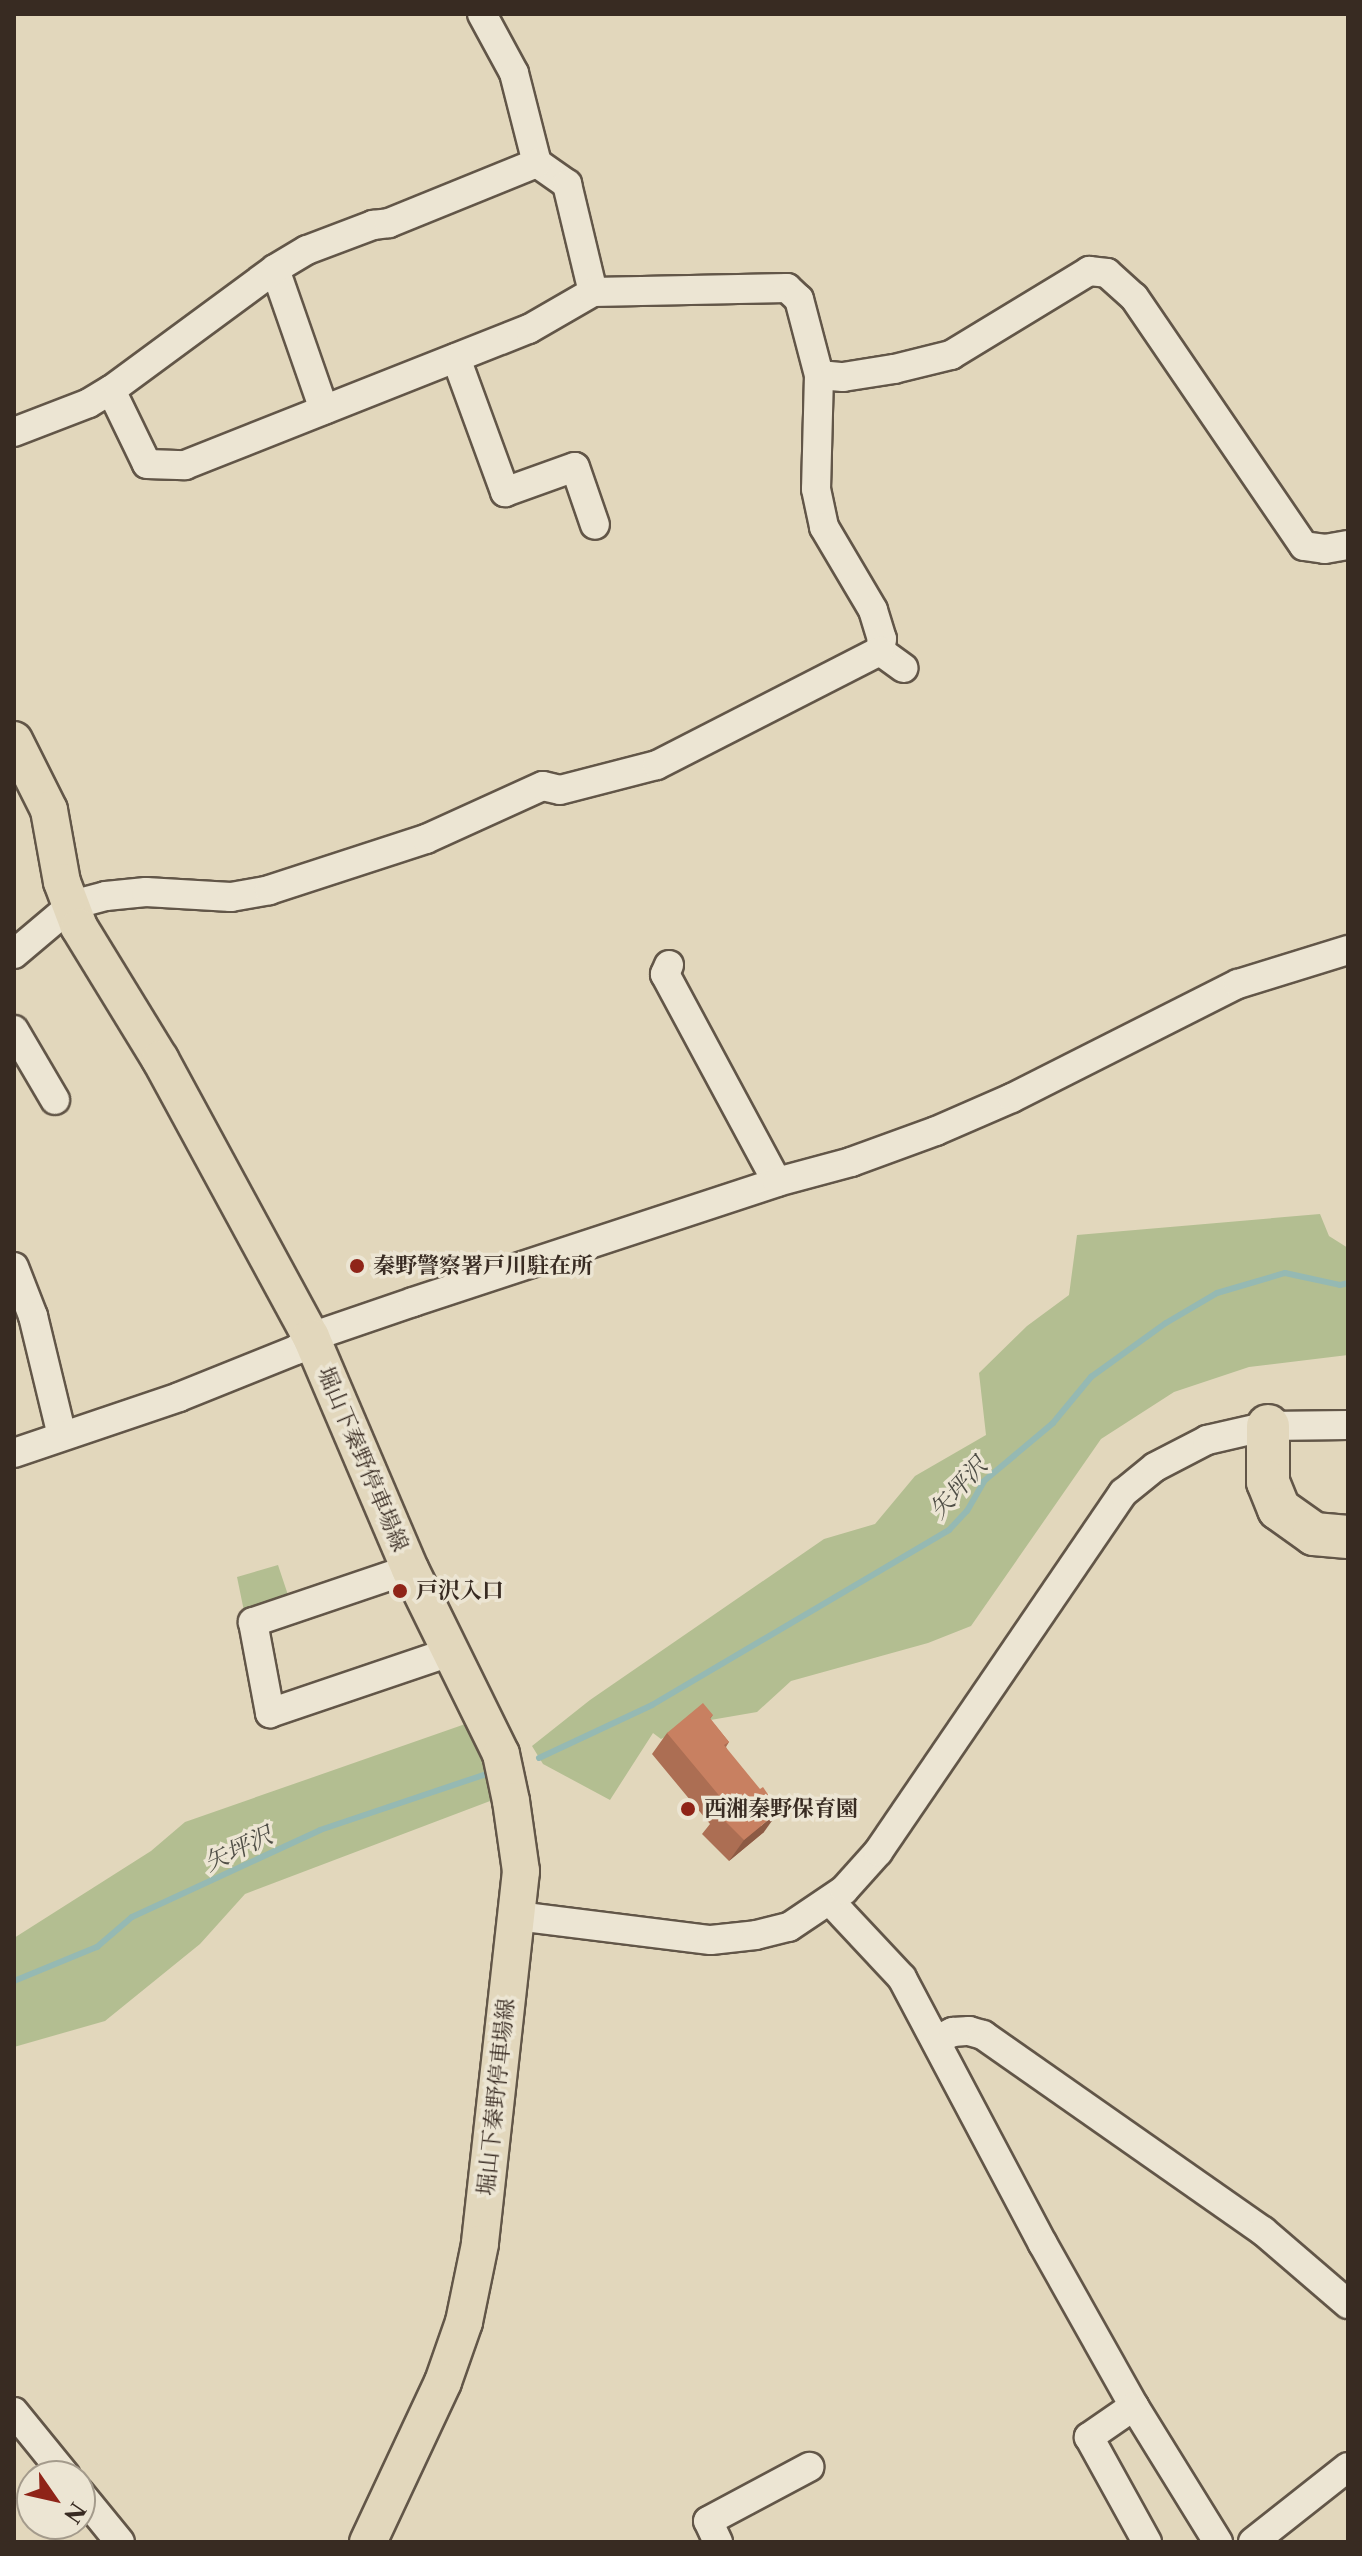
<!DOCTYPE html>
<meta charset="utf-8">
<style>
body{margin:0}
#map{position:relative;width:1362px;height:2556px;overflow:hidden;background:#e2d7bc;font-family:"Libre Caslon Text","Noto Serif JP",serif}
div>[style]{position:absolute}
.green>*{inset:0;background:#b3be91}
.stream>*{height:6px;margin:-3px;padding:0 3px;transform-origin:3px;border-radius:3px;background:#95b9b3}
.roads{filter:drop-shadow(2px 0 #625648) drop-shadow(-2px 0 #625648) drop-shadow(0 2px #625648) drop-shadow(0 -2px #625648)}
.minor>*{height:28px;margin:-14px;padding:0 14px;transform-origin:14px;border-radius:14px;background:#ece5d3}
.major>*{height:36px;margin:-18px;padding:0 18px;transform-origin:18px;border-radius:18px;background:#e2d7bc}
.highway>*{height:42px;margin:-21px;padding:0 21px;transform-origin:21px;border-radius:21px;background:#e2d7bc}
.wall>*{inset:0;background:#ac6e53}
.shaded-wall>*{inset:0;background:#8c5a44}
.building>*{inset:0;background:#c88061}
.dots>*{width:22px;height:22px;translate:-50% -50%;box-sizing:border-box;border:4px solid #ece5d3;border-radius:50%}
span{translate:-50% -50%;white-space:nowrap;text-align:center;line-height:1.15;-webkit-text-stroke:7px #ece5d3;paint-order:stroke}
.poi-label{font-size:22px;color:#382b22;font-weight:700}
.left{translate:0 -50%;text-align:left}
.street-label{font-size:22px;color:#382b22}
.water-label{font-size:24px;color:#4f4e46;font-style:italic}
.frame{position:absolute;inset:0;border:16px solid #382b22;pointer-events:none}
.north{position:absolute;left:16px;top:2460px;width:80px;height:80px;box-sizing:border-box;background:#ece5d3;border:2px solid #a49b8c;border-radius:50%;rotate:124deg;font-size:22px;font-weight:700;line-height:32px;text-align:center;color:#382b22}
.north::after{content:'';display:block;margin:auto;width:28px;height:36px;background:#8f2418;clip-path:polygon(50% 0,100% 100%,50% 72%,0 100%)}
</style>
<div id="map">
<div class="green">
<div style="clip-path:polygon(1320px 1214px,1329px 1236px,1348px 1248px,1348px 1355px,1249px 1367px,1174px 1392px,1101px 1439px,971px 1626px,928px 1643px,791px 1681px,757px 1712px,693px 1723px,661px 1739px,653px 1733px,610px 1800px,543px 1764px,532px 1746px,590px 1700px,824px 1539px,875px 1524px,915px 1476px,986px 1435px,979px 1373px,1027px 1326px,1069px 1295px,1077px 1235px)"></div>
<div style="clip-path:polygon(278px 1565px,288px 1595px,278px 1598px,279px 1604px,245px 1616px,237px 1577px)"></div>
<div style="clip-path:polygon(471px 1722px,498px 1798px,245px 1894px,200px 1944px,105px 2021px,14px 2047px,14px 1938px,151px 1851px,185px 1822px)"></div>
</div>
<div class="stream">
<div style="left:539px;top:1758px;width:125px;rotate:-25.1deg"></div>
<div style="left:652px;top:1705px;width:345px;rotate:-30.5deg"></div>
<div style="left:949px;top:1530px;width:26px;rotate:-47deg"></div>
<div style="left:967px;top:1511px;width:34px;rotate:-60deg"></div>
<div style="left:984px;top:1481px;width:90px;rotate:-40deg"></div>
<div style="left:1053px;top:1423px;width:60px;rotate:-50.4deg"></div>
<div style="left:1091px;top:1377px;width:92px;rotate:-35.8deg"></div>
<div style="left:1166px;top:1323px;width:59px;rotate:-30.5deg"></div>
<div style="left:1217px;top:1293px;width:71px;rotate:-16.4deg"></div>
<div style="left:1285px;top:1273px;width:56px;rotate:12.3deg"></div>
<div style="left:1340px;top:1285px;width:8px;rotate:-14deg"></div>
<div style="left:14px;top:1981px;width:90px;rotate:-22.3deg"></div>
<div style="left:97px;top:1947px;width:46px;rotate:-40.6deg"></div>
<div style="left:132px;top:1917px;width:207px;rotate:-24.8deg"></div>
<div style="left:320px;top:1830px;width:178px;rotate:-18.6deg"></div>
</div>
<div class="roads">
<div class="minor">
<div style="left:482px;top:14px;width:67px;rotate:61.5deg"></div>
<div style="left:514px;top:73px;width:93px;rotate:75.7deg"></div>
<div style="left:537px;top:163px;width:37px;rotate:35deg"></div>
<div style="left:567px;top:184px;width:111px;rotate:76.5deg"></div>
<div style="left:275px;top:269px;width:149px;rotate:70.8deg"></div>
<div style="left:456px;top:358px;width:143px;rotate:69.9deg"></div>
<div style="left:505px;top:492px;width:74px;rotate:-19.7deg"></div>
<div style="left:575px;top:467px;width:61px;rotate:71deg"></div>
<div style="left:819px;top:375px;width:24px;rotate:5deg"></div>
<div style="left:843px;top:377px;width:52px;rotate:-8.9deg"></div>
<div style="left:894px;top:369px;width:59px;rotate:-13.8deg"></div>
<div style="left:951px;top:355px;width:162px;rotate:-31.3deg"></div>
<div style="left:1089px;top:271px;width:18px;rotate:6deg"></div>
<div style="left:1107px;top:273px;width:36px;rotate:42deg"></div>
<div style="left:1134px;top:297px;width:301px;rotate:55.7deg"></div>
<div style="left:1304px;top:546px;width:21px;rotate:8deg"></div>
<div style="left:1325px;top:549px;width:23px;rotate:-10deg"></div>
<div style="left:111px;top:390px;width:82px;rotate:64.1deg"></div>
<div style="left:147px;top:464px;width:38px;rotate:2deg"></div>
<div style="left:185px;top:465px;width:370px;rotate:-21.6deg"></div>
<div style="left:529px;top:329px;width:74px;rotate:-30deg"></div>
<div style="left:593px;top:292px;width:194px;rotate:-1.2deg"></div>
<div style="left:787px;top:288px;width:16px;rotate:43deg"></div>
<div style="left:799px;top:299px;width:79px;rotate:75.3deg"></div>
<div style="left:819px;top:375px;width:114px;rotate:91.5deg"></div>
<div style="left:816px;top:489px;width:39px;rotate:78deg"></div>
<div style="left:824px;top:527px;width:96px;rotate:59.4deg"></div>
<div style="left:873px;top:610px;width:30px;rotate:73deg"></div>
<div style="left:882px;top:639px;width:12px;rotate:99deg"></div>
<div style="left:14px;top:432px;width:80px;rotate:-21.1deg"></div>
<div style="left:89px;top:403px;width:26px;rotate:-31deg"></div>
<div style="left:111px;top:390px;width:204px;rotate:-36.4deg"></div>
<div style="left:275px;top:269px;width:37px;rotate:-31deg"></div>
<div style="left:307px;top:250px;width:71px;rotate:-20.7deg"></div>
<div style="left:373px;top:225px;width:16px;rotate:-7deg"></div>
<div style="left:389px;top:223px;width:160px;rotate:-22.1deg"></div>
<div style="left:880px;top:651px;width:29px;rotate:36deg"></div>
<div style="left:14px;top:954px;width:76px;rotate:-40.2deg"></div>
<div style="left:72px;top:905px;width:35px;rotate:-15deg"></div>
<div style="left:106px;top:896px;width:40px;rotate:-5.7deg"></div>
<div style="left:146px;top:892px;width:85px;rotate:3.4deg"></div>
<div style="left:231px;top:897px;width:39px;rotate:-10deg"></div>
<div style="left:269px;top:890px;width:165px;rotate:-18deg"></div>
<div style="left:426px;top:839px;width:128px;rotate:-24.4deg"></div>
<div style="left:543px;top:786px;width:17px;rotate:13deg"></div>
<div style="left:560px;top:790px;width:100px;rotate:-14.5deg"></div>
<div style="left:657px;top:765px;width:250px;rotate:-27.1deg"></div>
<div style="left:669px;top:965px;width:10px;rotate:114deg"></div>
<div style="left:665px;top:974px;width:236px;rotate:61.7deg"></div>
<div style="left:14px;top:1030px;width:81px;rotate:59.6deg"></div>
<div style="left:14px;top:1267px;width:53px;rotate:68.8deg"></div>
<div style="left:33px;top:1316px;width:123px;rotate:76.4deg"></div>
<div style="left:14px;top:1453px;width:174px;rotate:-18.7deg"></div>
<div style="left:179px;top:1397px;width:126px;rotate:-21.9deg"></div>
<div style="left:296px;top:1350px;width:20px;rotate:-41deg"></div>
<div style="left:311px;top:1337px;width:108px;rotate:-18.9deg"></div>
<div style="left:413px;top:1302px;width:383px;rotate:-18.2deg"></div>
<div style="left:777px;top:1182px;width:77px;rotate:-15.1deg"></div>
<div style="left:851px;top:1162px;width:90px;rotate:-20deg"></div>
<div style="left:936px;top:1131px;width:83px;rotate:-23.5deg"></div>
<div style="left:1012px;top:1098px;width:253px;rotate:-26.8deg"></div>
<div style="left:1238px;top:984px;width:115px;rotate:-17.2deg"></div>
<div style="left:410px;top:1569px;width:166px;rotate:161.3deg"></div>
<div style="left:253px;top:1622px;width:93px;rotate:79.4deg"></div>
<div style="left:270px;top:1713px;width:190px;rotate:-18.7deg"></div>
<div style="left:830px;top:1901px;width:105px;rotate:46.9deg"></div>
<div style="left:902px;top:1978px;width:301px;rotate:62.1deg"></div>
<div style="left:1043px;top:2244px;width:186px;rotate:60.7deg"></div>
<div style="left:1134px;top:2406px;width:160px;rotate:58.3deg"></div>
<div style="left:517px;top:1916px;width:195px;rotate:7.1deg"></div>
<div style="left:711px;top:1940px;width:45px;rotate:-6.3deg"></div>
<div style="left:756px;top:1935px;width:34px;rotate:-14deg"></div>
<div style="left:789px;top:1927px;width:66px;rotate:-33.9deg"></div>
<div style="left:844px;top:1890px;width:51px;rotate:-48.2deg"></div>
<div style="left:878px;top:1852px;width:435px;rotate:-55.7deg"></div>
<div style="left:1123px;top:1493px;width:41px;rotate:-39.1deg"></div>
<div style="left:1155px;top:1467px;width:59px;rotate:-27.4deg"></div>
<div style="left:1207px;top:1440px;width:63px;rotate:-12.9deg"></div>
<div style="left:1268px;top:1426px;width:80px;rotate:-0.7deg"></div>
<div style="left:937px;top:2040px;width:18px;rotate:-27deg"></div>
<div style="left:953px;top:2032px;width:16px;rotate:-4deg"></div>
<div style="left:969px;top:2031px;width:15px;rotate:16deg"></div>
<div style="left:983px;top:2035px;width:342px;rotate:35deg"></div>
<div style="left:1263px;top:2231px;width:112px;rotate:40.7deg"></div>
<div style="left:1134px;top:2406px;width:55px;rotate:145.4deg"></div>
<div style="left:1089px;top:2437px;width:120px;rotate:61.1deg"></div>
<div style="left:14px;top:2412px;width:82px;rotate:50.9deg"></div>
<div style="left:80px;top:2493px;width:63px;rotate:50.8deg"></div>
<div style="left:718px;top:2542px;width:23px;rotate:-115deg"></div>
<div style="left:708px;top:2521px;width:115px;rotate:-28.1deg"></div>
<div style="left:1253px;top:2542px;width:121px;rotate:-38.3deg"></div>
</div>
<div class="major">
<div style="left:14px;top:740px;width:78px;rotate:63.4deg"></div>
<div style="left:49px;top:810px;width:73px;rotate:79.8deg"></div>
<div style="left:62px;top:882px;width:48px;rotate:69.3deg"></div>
<div style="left:79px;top:927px;width:155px;rotate:58.5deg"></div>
<div style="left:160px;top:1059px;width:316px;rotate:61.5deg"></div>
<div style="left:311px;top:1337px;width:252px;rotate:66.9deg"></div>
<div style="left:410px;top:1569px;width:206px;rotate:63.8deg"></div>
<div style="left:501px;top:1754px;width:48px;rotate:78deg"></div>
<div style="left:511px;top:1801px;width:71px;rotate:81.9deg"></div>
<div style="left:521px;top:1871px;width:375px;rotate:96.3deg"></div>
<div style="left:480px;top:2244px;width:80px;rotate:101.6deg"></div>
<div style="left:464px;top:2322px;width:64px;rotate:109.3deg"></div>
<div style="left:443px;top:2382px;width:177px;rotate:115.1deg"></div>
</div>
<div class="highway">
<div style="left:1268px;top:1426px;width:56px;rotate:90deg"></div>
<div style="left:1268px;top:1482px;width:29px;rotate:68deg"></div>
<div style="left:1279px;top:1509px;width:43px;rotate:35.5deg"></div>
<div style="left:1314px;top:1534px;width:34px;rotate:5deg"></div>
</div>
</div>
<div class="wall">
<div style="clip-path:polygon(713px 1715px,710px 1719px,729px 1742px,726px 1747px,764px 1832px,729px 1861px,702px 1834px,710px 1824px,652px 1754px,667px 1733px)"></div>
</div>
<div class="shaded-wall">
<div style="clip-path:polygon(779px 1811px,764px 1832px,729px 1861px,744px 1840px)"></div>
</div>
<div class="building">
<div style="clip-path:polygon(703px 1703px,713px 1715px,710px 1718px,729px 1742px,724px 1745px,760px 1789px,763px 1787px,779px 1811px,744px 1840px,717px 1813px,727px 1805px,667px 1733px)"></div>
</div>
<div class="dots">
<div style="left:357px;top:1266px;background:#8f2418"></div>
<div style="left:400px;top:1591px;background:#8f2418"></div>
<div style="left:688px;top:1809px;background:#8f2418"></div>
</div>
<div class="poi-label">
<span class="left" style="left:373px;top:1266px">秦野警察署戸川駐在所</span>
<span class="left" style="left:416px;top:1591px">戸沢入口</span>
<span class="left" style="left:704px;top:1809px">西湘秦野保育園</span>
</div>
<div class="street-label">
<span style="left:363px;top:1459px;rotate:67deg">堀山下秦野停車場線</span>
<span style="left:496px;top:2097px;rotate:-84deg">堀山下秦野停車場線</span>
</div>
<div class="water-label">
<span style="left:958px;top:1488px;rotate:-48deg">矢坪沢</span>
<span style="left:238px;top:1849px;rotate:-25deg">矢坪沢</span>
</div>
<div class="frame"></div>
<div class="north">N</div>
</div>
